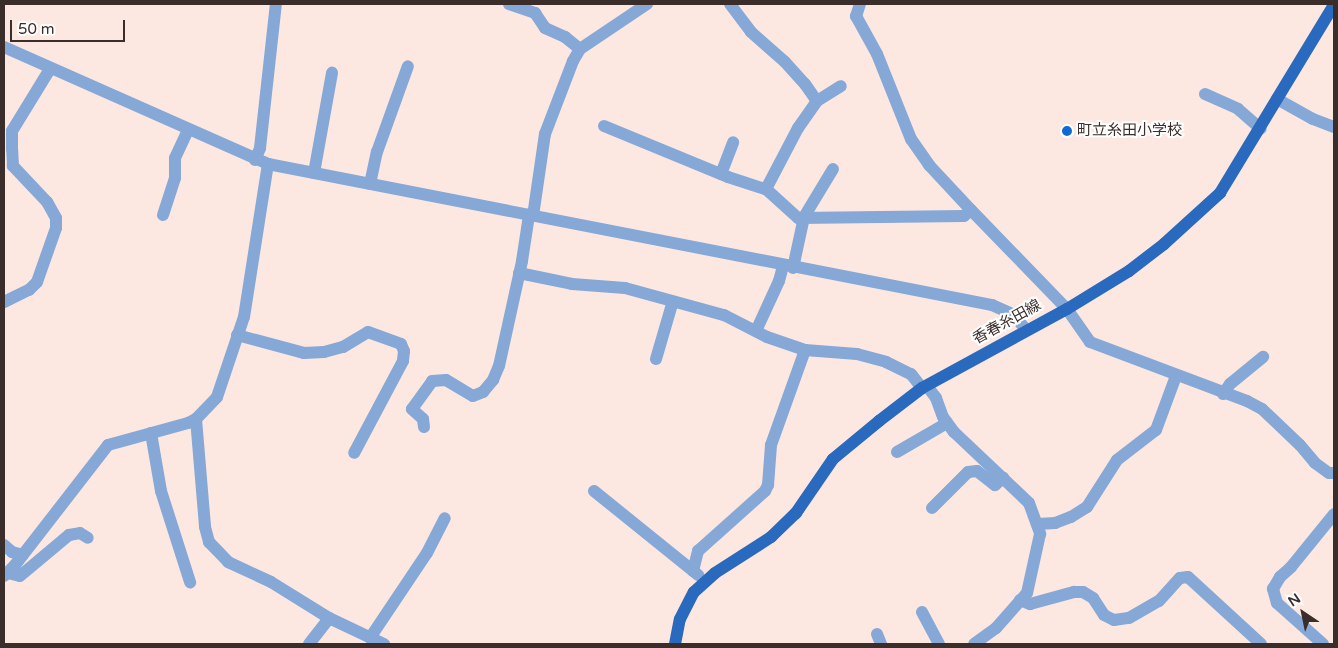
<!DOCTYPE html>
<meta charset="utf-8">
<style>
body{margin:0}
#map{position:relative;width:1338px;height:648px;overflow:hidden;background:#fde8e1;font-family:"Varela Round","Noto Sans JP",sans-serif}
div>[style]{position:absolute}
.minor>*{height:12px;margin:-6px;padding:0 6px;transform-origin:6px;border-radius:6px;background:#86a8d7}
.major>*{height:12px;margin:-6px;padding:0 6px;transform-origin:6px;border-radius:6px;background:#2969be}
.dots>*{width:14px;height:14px;translate:-50% -50%;box-sizing:border-box;border:2px solid #fff;border-radius:50%}
span{translate:-50% -50%;white-space:nowrap;text-align:center;line-height:1.15;-webkit-text-stroke:4px #fff;paint-order:stroke}
.poi-label{font-size:15px;color:#3b2d29}
.left{translate:0 -50%;text-align:left}
.street-label{font-size:15px;color:#3b2d29}
.frame{position:absolute;inset:0;border:5px solid #3b2d29;pointer-events:none}
.north{position:absolute;left:1278px;top:588px;width:50px;height:50px;-webkit-text-stroke:4px #fff;paint-order:stroke;rotate:326deg;font-size:14px;font-weight:700;line-height:20px;text-align:center;color:#3b2d29}
.north::after{content:'';display:block;margin:auto;width:18px;height:22px;background:#3b2d29;clip-path:polygon(50% 0,100% 100%,50% 72%,0 100%)}
.scale{position:absolute;left:10px;top:20px;width:115px;height:22px;box-sizing:border-box;border:2px solid #3b2d29;border-top:0;padding-left:6px;font-size:15px;line-height:18px;white-space:nowrap;color:#3b2d29;-webkit-text-stroke:4px #fff;paint-order:stroke}
</style>
<div id="map">
<div class="minor">
<div style="left:509px;top:4px;width:28px;rotate:19deg"></div>
<div style="left:535px;top:13px;width:18px;rotate:56deg"></div>
<div style="left:545px;top:28px;width:22px;rotate:24deg"></div>
<div style="left:565px;top:37px;width:19px;rotate:39deg"></div>
<div style="left:730px;top:4px;width:35px;rotate:53deg"></div>
<div style="left:751px;top:32px;width:45px;rotate:41.4deg"></div>
<div style="left:785px;top:62px;width:30px;rotate:48deg"></div>
<div style="left:805px;top:84px;width:21px;rotate:55deg"></div>
<div style="left:817px;top:101px;width:33px;rotate:125deg"></div>
<div style="left:798px;top:128px;width:69px;rotate:117.7deg"></div>
<div style="left:860px;top:4px;width:13px;rotate:108deg"></div>
<div style="left:856px;top:16px;width:43px;rotate:61.1deg"></div>
<div style="left:877px;top:54px;width:92px;rotate:68.2deg"></div>
<div style="left:911px;top:139px;width:32px;rotate:55deg"></div>
<div style="left:929px;top:165px;width:62px;rotate:47deg"></div>
<div style="left:4px;top:47px;width:289px;rotate:23.9deg"></div>
<div style="left:268px;top:164px;width:738px;rotate:11.02deg"></div>
<div style="left:992px;top:305px;width:24px;rotate:24deg"></div>
<div style="left:1014px;top:315px;width:19px;rotate:51deg"></div>
<div style="left:1205px;top:94px;width:36px;rotate:24deg"></div>
<div style="left:1238px;top:109px;width:30px;rotate:41deg"></div>
<div style="left:1277px;top:99px;width:41px;rotate:29.1deg"></div>
<div style="left:1313px;top:119px;width:22px;rotate:21deg"></div>
<div style="left:817px;top:101px;width:28px;rotate:-32deg"></div>
<div style="left:604px;top:126px;width:134px;rotate:22.4deg"></div>
<div style="left:728px;top:177px;width:40px;rotate:18deg"></div>
<div style="left:766px;top:189px;width:43px;rotate:42.2deg"></div>
<div style="left:798px;top:218px;width:166px;rotate:-0.7deg"></div>
<div style="left:964px;top:216px;width:9px;rotate:-41deg"></div>
<div style="left:971px;top:210px;width:138px;rotate:45.9deg"></div>
<div style="left:1067px;top:309px;width:40px;rotate:55.1deg"></div>
<div style="left:1090px;top:342px;width:168px;rotate:20.6deg"></div>
<div style="left:1247px;top:401px;width:17px;rotate:28deg"></div>
<div style="left:1262px;top:409px;width:52px;rotate:43.5deg"></div>
<div style="left:1300px;top:445px;width:23px;rotate:50deg"></div>
<div style="left:1315px;top:463px;width:17px;rotate:36deg"></div>
<div style="left:1329px;top:473px;width:5px"></div>
<div style="left:255px;top:160px;width:13px;rotate:-67deg"></div>
<div style="left:260px;top:148px;width:145px;rotate:-83.7deg"></div>
<div style="left:314px;top:173px;width:102px;rotate:-79.8deg"></div>
<div style="left:721px;top:174px;width:34px;rotate:-69deg"></div>
<div style="left:370px;top:184px;width:33px;rotate:-78deg"></div>
<div style="left:377px;top:152px;width:91px;rotate:-70.2deg"></div>
<div style="left:163px;top:215px;width:39px;rotate:-72deg"></div>
<div style="left:175px;top:178px;width:20px;rotate:-90deg"></div>
<div style="left:175px;top:158px;width:31px;rotate:-65deg"></div>
<div style="left:533px;top:216px;width:83px;rotate:-81.7deg"></div>
<div style="left:545px;top:134px;width:78px;rotate:-69deg"></div>
<div style="left:573px;top:61px;width:14px;rotate:-60deg"></div>
<div style="left:580px;top:49px;width:81px;rotate:-33.9deg"></div>
<div style="left:793px;top:268px;width:52px;rotate:-77.8deg"></div>
<div style="left:804px;top:217px;width:56px;rotate:-58.9deg"></div>
<div style="left:519px;top:273px;width:54px;rotate:11.7deg"></div>
<div style="left:572px;top:284px;width:53px;rotate:4.3deg"></div>
<div style="left:625px;top:288px;width:103px;rotate:15.3deg"></div>
<div style="left:724px;top:315px;width:48px;rotate:27.1deg"></div>
<div style="left:767px;top:337px;width:40px;rotate:18.9deg"></div>
<div style="left:805px;top:350px;width:52px;rotate:4.4deg"></div>
<div style="left:857px;top:354px;width:30px;rotate:15deg"></div>
<div style="left:886px;top:362px;width:28px;rotate:26deg"></div>
<div style="left:911px;top:374px;width:18px;rotate:52deg"></div>
<div style="left:4px;top:302px;width:28px;rotate:-26deg"></div>
<div style="left:29px;top:290px;width:11px;rotate:-45deg"></div>
<div style="left:37px;top:282px;width:57px;rotate:-70.6deg"></div>
<div style="left:56px;top:228px;width:10px;rotate:-90deg"></div>
<div style="left:56px;top:218px;width:18px;rotate:-119deg"></div>
<div style="left:47px;top:202px;width:50px;rotate:-133.4deg"></div>
<div style="left:13px;top:166px;width:17px;rotate:-93deg"></div>
<div style="left:12px;top:149px;width:18px;rotate:-90deg"></div>
<div style="left:12px;top:131px;width:73px;rotate:-58.5deg"></div>
<div style="left:756px;top:331px;width:55px;rotate:-65.3deg"></div>
<div style="left:779px;top:281px;width:16px;rotate:-75deg"></div>
<div style="left:237px;top:335px;width:69px;rotate:15deg"></div>
<div style="left:304px;top:353px;width:20px;rotate:-3deg"></div>
<div style="left:324px;top:352px;width:20px;rotate:-15deg"></div>
<div style="left:343px;top:347px;width:29px;rotate:-31deg"></div>
<div style="left:368px;top:332px;width:35px;rotate:20deg"></div>
<div style="left:401px;top:344px;width:8px;rotate:67deg"></div>
<div style="left:404px;top:351px;width:10px;rotate:96deg"></div>
<div style="left:403px;top:361px;width:104px;rotate:118deg"></div>
<div style="left:656px;top:359px;width:60px;rotate:-73.7deg"></div>
<div style="left:927px;top:386px;width:15px;rotate:53deg"></div>
<div style="left:936px;top:398px;width:20px;rotate:70deg"></div>
<div style="left:943px;top:417px;width:19px;rotate:54deg"></div>
<div style="left:954px;top:432px;width:103px;rotate:43.4deg"></div>
<div style="left:1029px;top:503px;width:33px;rotate:70deg"></div>
<div style="left:1040px;top:534px;width:60px;rotate:102.4deg"></div>
<div style="left:1027px;top:593px;width:47px;rotate:131.5deg"></div>
<div style="left:996px;top:628px;width:27px;rotate:144deg"></div>
<div style="left:1223px;top:394px;width:12px;rotate:-55deg"></div>
<div style="left:1230px;top:384px;width:43px;rotate:-39.3deg"></div>
<div style="left:196px;top:419px;width:108px;rotate:85.2deg"></div>
<div style="left:205px;top:527px;width:16px;rotate:75deg"></div>
<div style="left:209px;top:542px;width:28px;rotate:46deg"></div>
<div style="left:228px;top:562px;width:47px;rotate:24.9deg"></div>
<div style="left:271px;top:582px;width:68px;rotate:31.8deg"></div>
<div style="left:329px;top:618px;width:61px;rotate:25.3deg"></div>
<div style="left:424px;top:427px;width:8px;rotate:-97deg"></div>
<div style="left:423px;top:419px;width:15px;rotate:-138deg"></div>
<div style="left:412px;top:409px;width:34px;rotate:-54deg"></div>
<div style="left:432px;top:381px;width:14px;rotate:-4deg"></div>
<div style="left:446px;top:380px;width:31px;rotate:31deg"></div>
<div style="left:473px;top:396px;width:11px;rotate:-22deg"></div>
<div style="left:483px;top:392px;width:16px;rotate:-50deg"></div>
<div style="left:493px;top:380px;width:15px;rotate:-67deg"></div>
<div style="left:499px;top:366px;width:107px;rotate:-77.6deg"></div>
<div style="left:522px;top:261px;width:47px;rotate:-81.3deg"></div>
<div style="left:151px;top:433px;width:59px;rotate:80.2deg"></div>
<div style="left:161px;top:491px;width:96px;rotate:72.3deg"></div>
<div style="left:897px;top:452px;width:58px;rotate:-30.1deg"></div>
<div style="left:594px;top:491px;width:134px;rotate:38.9deg"></div>
<div style="left:932px;top:508px;width:51px;rotate:-45deg"></div>
<div style="left:968px;top:472px;width:9px;rotate:-6deg"></div>
<div style="left:977px;top:471px;width:23px;rotate:38deg"></div>
<div style="left:995px;top:485px;width:11px;rotate:-41deg"></div>
<div style="left:1038px;top:524px;width:17px;rotate:-3deg"></div>
<div style="left:1055px;top:523px;width:17px;rotate:-21deg"></div>
<div style="left:1071px;top:517px;width:19px;rotate:-32deg"></div>
<div style="left:1087px;top:507px;width:56px;rotate:-57.4deg"></div>
<div style="left:1117px;top:460px;width:49px;rotate:-37.6deg"></div>
<div style="left:1156px;top:430px;width:58px;rotate:-69.7deg"></div>
<div style="left:4px;top:545px;width:11px;rotate:41deg"></div>
<div style="left:12px;top:552px;width:11px;rotate:15deg"></div>
<div style="left:693px;top:571px;width:21px;rotate:-76deg"></div>
<div style="left:698px;top:551px;width:90px;rotate:-41.8deg"></div>
<div style="left:765px;top:491px;width:7px;rotate:-63deg"></div>
<div style="left:768px;top:485px;width:40px;rotate:-85.7deg"></div>
<div style="left:771px;top:445px;width:101px;rotate:-70.3deg"></div>
<div style="left:8px;top:573px;width:12px;rotate:14deg"></div>
<div style="left:20px;top:576px;width:64px;rotate:-39.9deg"></div>
<div style="left:69px;top:535px;width:11px;rotate:-10deg"></div>
<div style="left:80px;top:533px;width:9px;rotate:32deg"></div>
<div style="left:4px;top:576px;width:16px;rotate:-45deg"></div>
<div style="left:15px;top:565px;width:152px;rotate:-52.2deg"></div>
<div style="left:108px;top:445px;width:83px;rotate:-15.4deg"></div>
<div style="left:188px;top:423px;width:9px;rotate:-27deg"></div>
<div style="left:196px;top:419px;width:30px;rotate:-46deg"></div>
<div style="left:217px;top:397px;width:84px;rotate:-71.4deg"></div>
<div style="left:244px;top:317px;width:155px;rotate:-81.1deg"></div>
<div style="left:1020px;top:600px;width:11px;rotate:22deg"></div>
<div style="left:1030px;top:604px;width:46px;rotate:-15.3deg"></div>
<div style="left:1074px;top:592px;width:9px"></div>
<div style="left:1083px;top:592px;width:12px;rotate:31deg"></div>
<div style="left:1093px;top:598px;width:20px;rotate:57deg"></div>
<div style="left:1104px;top:615px;width:11px;rotate:27deg"></div>
<div style="left:1114px;top:620px;width:15px;rotate:-8deg"></div>
<div style="left:1129px;top:618px;width:34px;rotate:-30deg"></div>
<div style="left:1159px;top:601px;width:31px;rotate:-48deg"></div>
<div style="left:1180px;top:578px;width:8px;rotate:-7deg"></div>
<div style="left:1188px;top:577px;width:99px;rotate:42.5deg"></div>
<div style="left:922px;top:612px;width:36px;rotate:62deg"></div>
<div style="left:877px;top:634px;width:11px;rotate:68deg"></div>
<div style="left:370px;top:638px;width:102px;rotate:-56.2deg"></div>
<div style="left:427px;top:553px;width:39px;rotate:-63deg"></div>
<div style="left:309px;top:644px;width:33px;rotate:-52deg"></div>
<div style="left:1323px;top:644px;width:62px;rotate:-138.3deg"></div>
<div style="left:1277px;top:603px;width:15px;rotate:-106deg"></div>
<div style="left:1273px;top:589px;width:14px;rotate:-60deg"></div>
<div style="left:1280px;top:577px;width:15px;rotate:-42deg"></div>
<div style="left:1291px;top:567px;width:68px;rotate:-50.9deg"></div>
</div>
<div class="major">
<div style="left:675px;top:644px;width:25px;rotate:-79deg"></div>
<div style="left:680px;top:619px;width:30px;rotate:-63deg"></div>
<div style="left:694px;top:592px;width:28px;rotate:-42deg"></div>
<div style="left:715px;top:573px;width:67px;rotate:-32.7deg"></div>
<div style="left:771px;top:537px;width:35px;rotate:-44deg"></div>
<div style="left:796px;top:513px;width:65px;rotate:-55.6deg"></div>
<div style="left:833px;top:459px;width:60px;rotate:-39.6deg"></div>
<div style="left:879px;top:421px;width:54px;rotate:-37.5deg"></div>
<div style="left:922px;top:388px;width:165px;rotate:-28.6deg"></div>
<div style="left:1067px;top:309px;width:73px;rotate:-31.5deg"></div>
<div style="left:1129px;top:271px;width:44px;rotate:-37.6deg"></div>
<div style="left:1164px;top:244px;width:76px;rotate:-42.3deg"></div>
<div style="left:1220px;top:193px;width:220px;rotate:-58.8deg"></div>
</div>
<div class="dots">
<div style="left:1067px;top:131px;background:#0f6ad3"></div>
</div>
<div class="poi-label">
<span class="left" style="left:1077px;top:131px">町立糸田小学校</span>
</div>
<div class="street-label">
<span style="left:1007px;top:322px;rotate:-29deg">香春糸田線</span>
</div>
<div class="frame"></div>
<div class="north">N</div>
<div class="scale">50 m</div>
</div>
